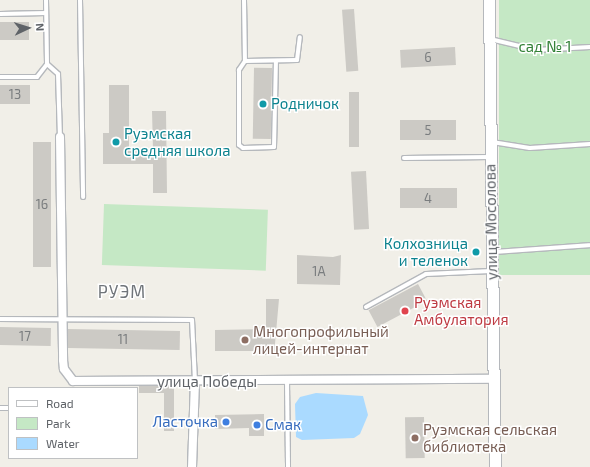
<!DOCTYPE html>
<meta charset="utf-8">
<style>
body{margin:0}
#map{position:relative;width:590px;height:467px;overflow:hidden;background:#f1efe8;font-family:"Exo 2",sans-serif}
div>[style]{position:absolute}
.green>*{inset:0;background:#c5e8c5;transform-origin:0 0}
.water>*{inset:0;background:#aadaff}
.building>*{inset:0;background:#cccac5;transform-origin:0 0}
.roads{filter:drop-shadow(1px 0 #b5b8bc) drop-shadow(-1px 0 #b5b8bc) drop-shadow(0 1px #b5b8bc) drop-shadow(0 -1px #b5b8bc)}
.lane>*{height:4px;margin:-2px;padding:0 2px;transform-origin:2px;border-radius:2px;background:#fff}
.street>*{height:8px;margin:-4px;padding:0 4px;transform-origin:4px;border-radius:4px;background:#fff}
.secondary>*{height:11px;margin:-5.5px;padding:0 5.5px;transform-origin:5.5px;border-radius:5.5px;background:#fff}
.dots>*{width:11px;height:11px;translate:-50% -50%;box-sizing:border-box;border:2px solid #fff;border-radius:50%}
span{translate:-50% -50%;white-space:nowrap;text-align:center;line-height:1.15;-webkit-text-stroke:3px #fff;paint-order:stroke}
.number-label{font-size:13px;color:#7a7d7f}
.number-label span{-webkit-text-stroke-width:0}
.park-label{font-size:15px;color:#348238}
.culture-label{font-size:15px;color:#0d838f}
.left{translate:0 -50%;text-align:left}
.right{translate:-100% -50%;text-align:right}
.street-label{font-size:15px;color:#5f6368}
.health-label{font-size:15px;color:#be3a42}
.education-label{font-size:15px;color:#785e54}
.shop-label{font-size:15px;color:#366cbe}
.quarter-label{font-size:17px;color:#70757a;letter-spacing:1px}
.legend{position:absolute;left:8px;top:387px;width:130px;height:72px;box-sizing:border-box;background:#fff;border:1px solid #bfc1c3;margin:0;padding:5px 7px;list-style:none;font-size:12px;color:#5f6368}
.legend li{display:flex;align-items:center;gap:8px;height:20px}
.legend b{width:20px;border:1px solid #bfc1c3}
.north{position:absolute;left:8px;top:8px;width:40px;height:40px;-webkit-text-stroke:3px #fff;paint-order:stroke;rotate:86deg;font-size:11px;font-weight:700;line-height:16px;text-align:center;color:#5f6368}
.north::after{content:'';display:block;margin:auto;width:14px;height:18px;background:#5f6368;clip-path:polygon(50% 0,100% 100%,50% 72%,0 100%)}
</style>
<div id="map">
<div class="green">
<div style="left:499px;top:0;width:91px;height:275px"></div>
<div style="left:104px;top:204px;width:164px;height:61px;rotate:2deg"></div>
</div>
<div class="water">
<div style="clip-path:polygon(316px 393px,363px 396px,368px 415px,360px 434px,354px 438px,302px 440px,296px 437px,295px 404px,300px 397px)"></div>
</div>
<div class="building">
<div style="left:354px;top:9px;width:62px;height:12px;rotate:86deg"></div>
<div style="left:29px;top:22px;width:18px;height:29px;rotate:90deg"></div>
<div style="left:455px;top:47px;width:18px;height:55px;rotate:87deg"></div>
<div style="left:272px;top:68px;width:71px;height:18px;rotate:91deg"></div>
<div style="left:0;top:85px;width:30px;height:19px"></div>
<div style="clip-path:polygon(109px 85px,129px 85px,129px 150px,153px 150px,152px 111px,166px 111px,167px 193px,153px 193px,153px 164px,103px 164px,103px 133px,109px 133px)"></div>
<div style="left:349px;top:92px;width:10px;height:55px"></div>
<div style="left:400px;top:120px;width:56px;height:20px"></div>
<div style="left:33px;top:142px;width:18px;height:125px"></div>
<div style="left:366px;top:171px;width:58px;height:15px;rotate:87deg"></div>
<div style="left:400px;top:188px;width:57px;height:20px"></div>
<div style="clip-path:polygon(297px 255px,333px 257px,341px 255px,340px 285px,297px 284px)"></div>
<div style="left:418px;top:284px;width:19px;height:56px;rotate:62deg"></div>
<div style="clip-path:polygon(266px 299px,279px 299px,274px 355px,264px 355px,264px 351px,215px 351px,215px 330px,266px 329px)"></div>
<div style="left:0;top:327px;width:51px;height:18px;rotate:1deg"></div>
<div style="left:68px;top:329px;width:112px;height:19px;rotate:1deg"></div>
<div style="clip-path:polygon(139px 386px,174px 386px,174px 431px,164px 431px,164px 393px,139px 393px)"></div>
<div style="clip-path:polygon(264px 414px,264px 436px,249px 436px,249px 428px,215px 429px,215px 415px)"></div>
<div style="left:424px;top:417px;width:41px;height:19px;rotate:89deg"></div>
</div>
<div class="roads">
<div class="lane">
<div style="left:46px;top:0;width:64px;rotate:89.1deg"></div>
<div style="left:47px;top:64px;width:15px;rotate:42deg"></div>
<div style="left:58px;top:74px;width:63px;rotate:88.2deg"></div>
<div style="left:80px;top:0;width:197px;rotate:89.1deg"></div>
<div style="left:244px;top:0;width:61px;rotate:89.1deg"></div>
<div style="left:245px;top:61px;width:11px;rotate:124deg"></div>
<div style="left:239px;top:70px;width:75px;rotate:90deg"></div>
<div style="left:239px;top:145px;width:5px;rotate:37deg"></div>
<div style="left:243px;top:148px;width:31px;rotate:-2deg"></div>
<div style="left:274px;top:147px;width:86px;rotate:-88.7deg"></div>
<div style="left:0;top:14px;width:46px;rotate:-1.2deg"></div>
<div style="left:490px;top:39px;width:47px;rotate:13.4deg"></div>
<div style="left:536px;top:50px;width:54px;rotate:-3.2deg"></div>
<div style="left:245px;top:61px;width:52px;rotate:-1.1deg"></div>
<div style="left:297px;top:60px;width:23px;rotate:-83deg"></div>
<div style="left:0;top:77px;width:37px"></div>
<div style="left:37px;top:77px;width:16px;rotate:-52deg"></div>
<div style="left:492px;top:142px;width:38px;rotate:9deg"></div>
<div style="left:530px;top:148px;width:60px;rotate:-3.8deg"></div>
<div style="left:404px;top:158px;width:86px;rotate:-0.7deg"></div>
<div style="left:493px;top:252px;width:97px;rotate:-4.1deg"></div>
<div style="left:366px;top:307px;width:68px;rotate:-28.8deg"></div>
<div style="left:426px;top:274px;width:65px;rotate:-2.6deg"></div>
<div style="left:0;top:319px;width:192px;rotate:0.3deg"></div>
<div style="left:192px;top:320px;width:61px;rotate:87.2deg"></div>
<div style="left:287px;top:382px;width:85px;rotate:89.3deg"></div>
<div style="left:0;top:408px;width:9px"></div>
</div>
<div class="street">
<div style="left:60px;top:137px;width:223px;rotate:89.2deg"></div>
<div style="left:63px;top:360px;width:9px;rotate:84deg"></div>
<div style="left:64px;top:369px;width:15px;rotate:53deg"></div>
<div style="left:73px;top:381px;width:419px;rotate:-0.3deg"></div>
<div style="left:192px;top:467px;width:86px;rotate:-88deg"></div>
</div>
<div class="secondary">
<div style="left:489px;top:0;width:467px;rotate:89.3deg"></div>
</div>
</div>
<div class="dots">
<div style="left:263px;top:104px;background:#0f9aa8"></div>
<div style="left:116px;top:142px;background:#0f9aa8"></div>
<div style="left:476px;top:252px;background:#0f9aa8"></div>
<div style="left:405px;top:311px;background:#e0444e"></div>
<div style="left:245px;top:340px;background:#8d6e63"></div>
<div style="left:226px;top:422px;background:#3f7fe0"></div>
<div style="left:257px;top:425px;background:#3f7fe0"></div>
<div style="left:415px;top:438px;background:#8d6e63"></div>
</div>
<div class="number-label">
<span style="left:428px;top:57px">6</span>
<span style="left:15px;top:94px">13</span>
<span style="left:428px;top:130px">5</span>
<span style="left:428px;top:198px">4</span>
<span style="left:42px;top:204px">16</span>
<span style="left:319px;top:271px">1А</span>
<span style="left:25px;top:336px">17</span>
<span style="left:123px;top:339px">11</span>
</div>
<div class="park-label">
<span style="left:545px;top:47px">сад № 1</span>
</div>
<div class="culture-label">
<span class="left" style="left:271px;top:104px">Родничок</span>
<span class="left" style="left:124px;top:142px">Руэмская<br>средняя школа</span>
<span class="right" style="left:468px;top:252px">Колхозница<br>и теленок</span>
</div>
<div class="street-label">
<span style="left:491px;top:222px;rotate:-91deg">улица Мосолова</span>
<span style="left:207px;top:382px">улица Победы</span>
</div>
<div class="health-label">
<span class="left" style="left:414px;top:311px">Руэмская<br>Амбулатория</span>
</div>
<div class="education-label">
<span class="left" style="left:253px;top:340px">Многопрофильный<br>лицей-интернат</span>
<span class="left" style="left:423px;top:438px">Руэмская сельская<br>библиотека</span>
</div>
<div class="shop-label">
<span class="right" style="left:218px;top:422px">Ласточка</span>
<span class="left" style="left:265px;top:425px">Смак</span>
</div>
<div class="quarter-label">
<span style="left:122px;top:292px">РУЭМ</span>
</div>
<ul class="legend">
<li><b style="height:5px;background:#fff"></b>Road</li>
<li><b style="height:11px;background:#c5e8c5"></b>Park</li>
<li><b style="height:11px;background:#aadaff"></b>Water</li>
</ul>
<div class="north">N</div>
</div>
